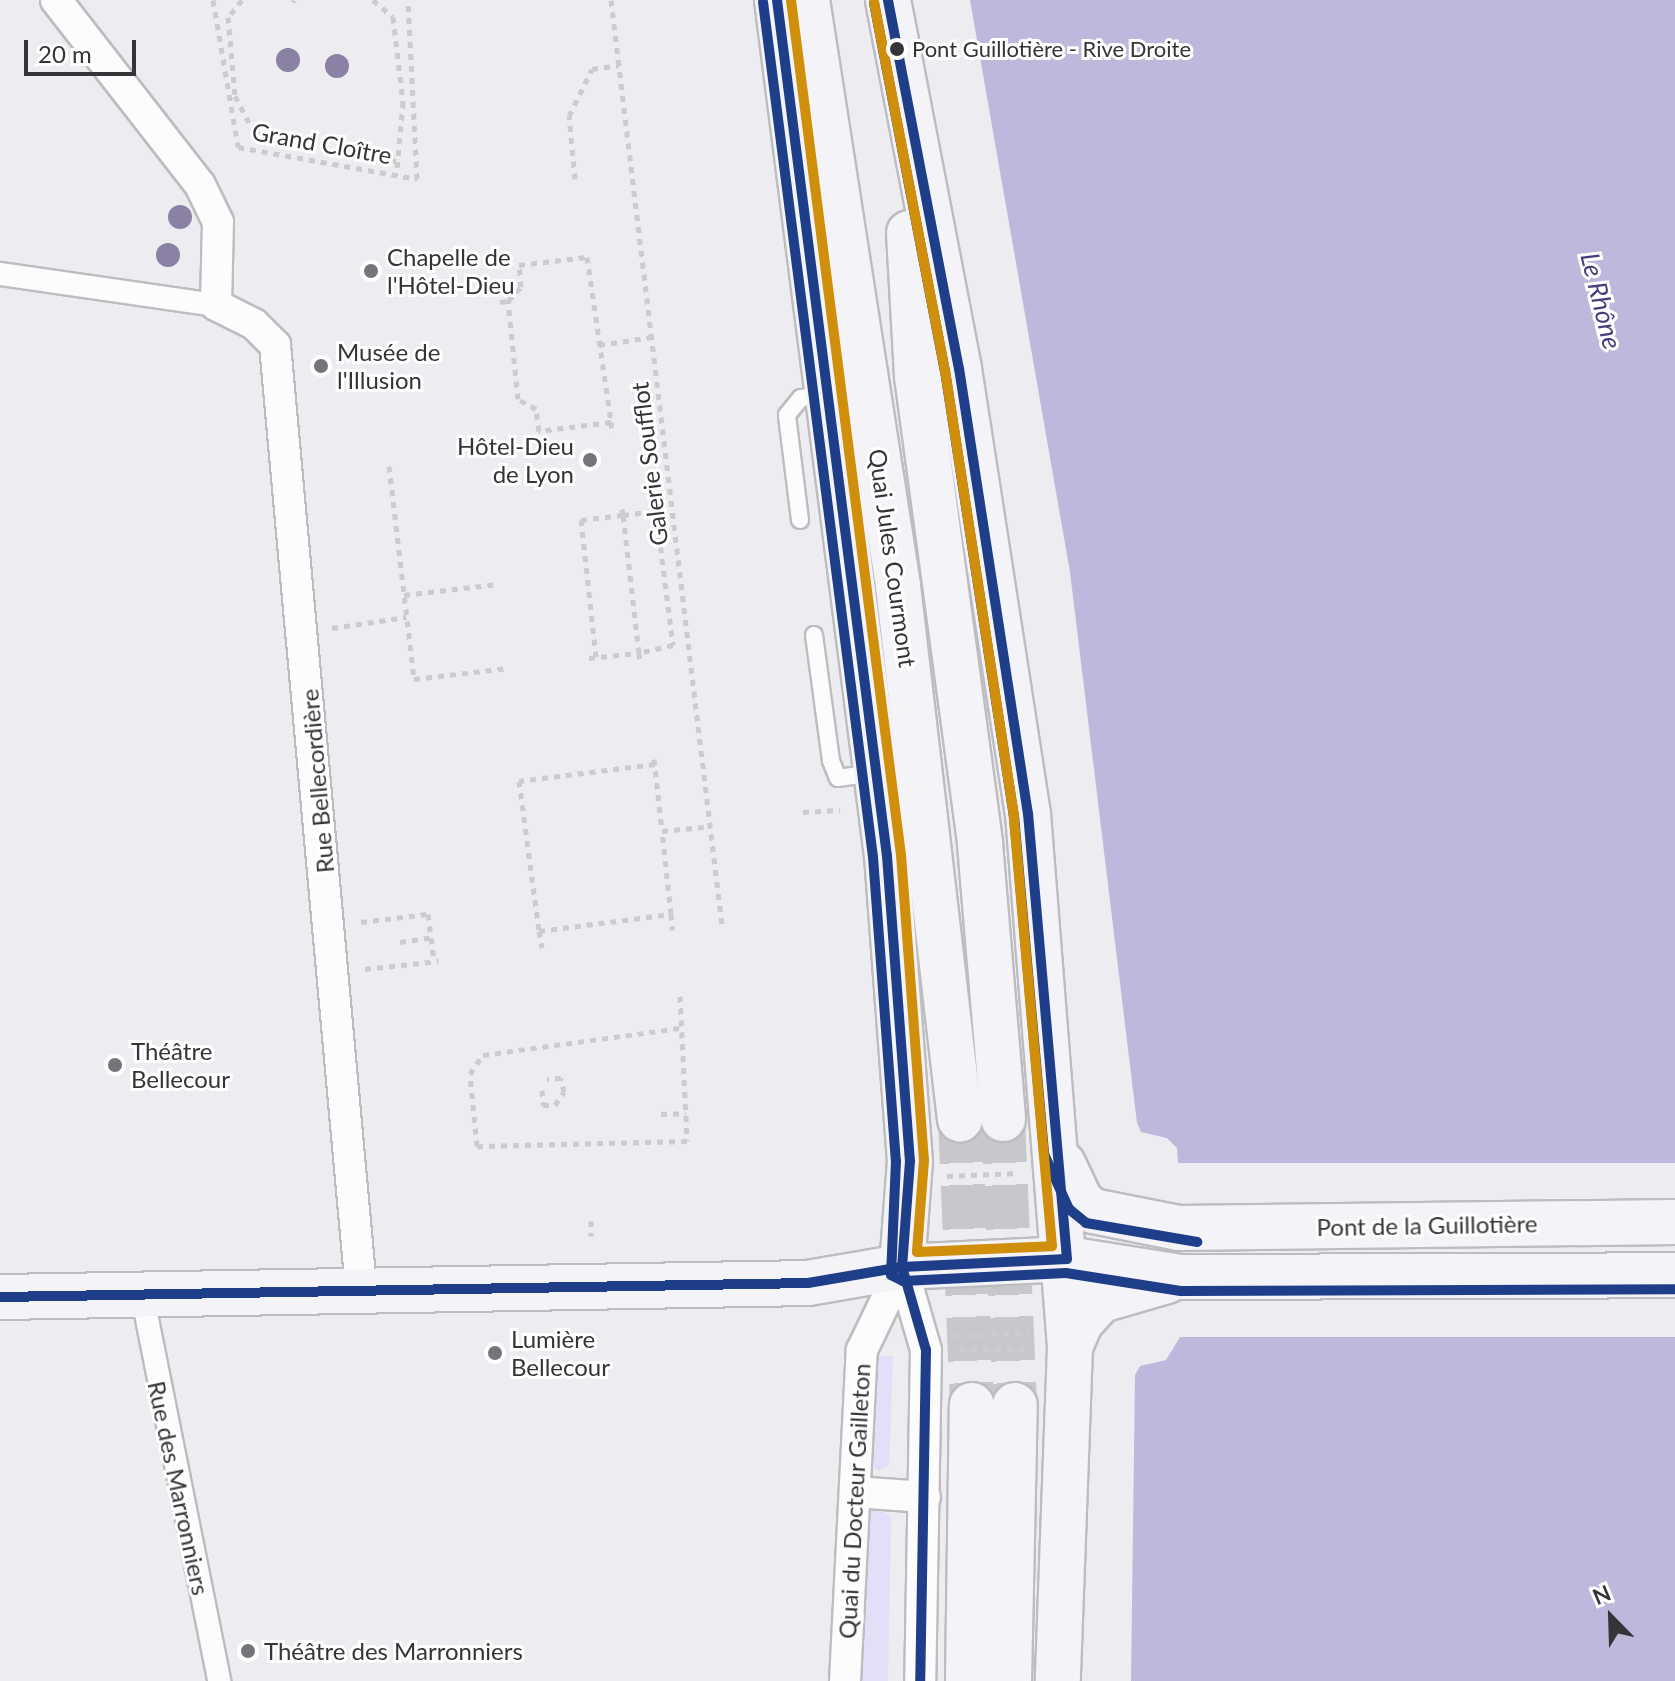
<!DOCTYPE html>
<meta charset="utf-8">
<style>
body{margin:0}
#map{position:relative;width:1675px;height:1681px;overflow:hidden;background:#ececf1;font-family:Lato,sans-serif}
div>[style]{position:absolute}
.green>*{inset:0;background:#e3dff8}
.water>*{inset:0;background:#beb8dc}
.pier>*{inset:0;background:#ececf1;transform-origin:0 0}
.primary-tunnel>*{height:44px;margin-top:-22px;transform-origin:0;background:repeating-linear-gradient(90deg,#c7c7cc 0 44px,transparent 0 66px)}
.path>*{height:5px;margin-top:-2.5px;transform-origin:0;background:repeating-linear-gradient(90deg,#cccbcd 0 6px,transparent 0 12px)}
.roads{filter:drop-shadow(2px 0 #bdbdc1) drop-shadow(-2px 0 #bdbdc1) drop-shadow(0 2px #bdbdc1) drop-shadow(0 -2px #bdbdc1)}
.service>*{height:16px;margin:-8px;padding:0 8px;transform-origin:8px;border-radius:8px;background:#fcfcfd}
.pedestrian>*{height:22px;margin:-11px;padding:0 11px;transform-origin:11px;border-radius:11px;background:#fcfcfd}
.minor>*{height:30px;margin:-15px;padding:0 15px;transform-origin:15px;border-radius:15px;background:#fcfcfd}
.primary>*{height:44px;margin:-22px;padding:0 22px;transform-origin:22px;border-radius:22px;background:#f4f4f8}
.bus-1>*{height:10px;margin:-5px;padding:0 5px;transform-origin:5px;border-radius:5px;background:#1e3e89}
.bus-2>*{height:10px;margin:-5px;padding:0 5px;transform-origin:5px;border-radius:5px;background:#1e3e89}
.bus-3>*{height:10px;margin:-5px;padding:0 5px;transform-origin:5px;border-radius:5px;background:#d08f0b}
.trees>*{width:24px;height:24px;margin:-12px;border-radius:50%;background:#8a81a4}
.dots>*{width:22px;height:22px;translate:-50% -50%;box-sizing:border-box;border:4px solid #fff;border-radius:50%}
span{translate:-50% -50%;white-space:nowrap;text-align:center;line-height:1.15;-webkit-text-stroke:6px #fff;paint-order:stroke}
.bus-label{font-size:22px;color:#353438}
.left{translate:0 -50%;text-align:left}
.street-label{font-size:24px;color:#353438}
.poi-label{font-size:24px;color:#353438}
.right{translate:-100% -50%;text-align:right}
.water-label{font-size:26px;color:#4c3c7b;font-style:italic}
.north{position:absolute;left:1571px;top:1577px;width:80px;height:80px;-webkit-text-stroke:6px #fff;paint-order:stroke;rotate:337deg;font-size:22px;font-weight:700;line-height:32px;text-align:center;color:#353438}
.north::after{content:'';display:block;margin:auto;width:28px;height:36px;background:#353438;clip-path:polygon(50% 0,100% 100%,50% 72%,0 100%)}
.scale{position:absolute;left:24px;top:40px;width:112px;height:36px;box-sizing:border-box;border:4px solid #353438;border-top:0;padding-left:10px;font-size:24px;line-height:28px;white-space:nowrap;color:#353438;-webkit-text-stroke:6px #fff;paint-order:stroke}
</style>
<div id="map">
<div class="green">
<div style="clip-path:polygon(873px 1356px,893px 1356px,889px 1466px,879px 1471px,869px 1465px)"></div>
<div style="clip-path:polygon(876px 1506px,891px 1517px,888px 1681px,855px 1681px,865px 1517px)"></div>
</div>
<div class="water">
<div style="clip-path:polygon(970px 0,1675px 0,1675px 1681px,1131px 1681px,1135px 1375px,1140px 1366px,1166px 1360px,1180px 1337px,1178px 1163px,1177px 1148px,1167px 1138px,1141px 1132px,1137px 1123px,1070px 572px)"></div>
</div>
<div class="pier">
<div style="left:1178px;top:1163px;width:497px;height:174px"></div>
</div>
<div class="primary-tunnel">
<div style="left:960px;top:1119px;width:286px;rotate:87.6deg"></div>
<div style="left:1003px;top:1119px;width:286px;rotate:87.6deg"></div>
</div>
<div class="path">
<div style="left:213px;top:0;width:149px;rotate:80.3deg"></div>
<div style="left:238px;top:147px;width:182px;rotate:10.1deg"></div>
<div style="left:417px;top:179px;width:179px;rotate:-92.9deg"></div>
<div style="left:242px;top:0;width:22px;rotate:129deg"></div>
<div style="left:228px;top:17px;width:79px;rotate:84.9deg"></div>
<div style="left:235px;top:96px;width:41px;rotate:62.2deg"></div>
<div style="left:254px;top:132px;width:46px;rotate:17.7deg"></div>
<div style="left:298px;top:146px;width:99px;rotate:8.7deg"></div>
<div style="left:373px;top:0;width:26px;rotate:40deg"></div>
<div style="left:393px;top:17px;width:86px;rotate:83.3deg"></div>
<div style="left:403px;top:102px;width:67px;rotate:95.1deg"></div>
<div style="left:611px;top:0;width:932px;rotate:83.16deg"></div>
<div style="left:293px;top:2px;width:2px;rotate:-63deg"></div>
<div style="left:575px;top:179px;width:63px;rotate:-95.4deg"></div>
<div style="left:569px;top:116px;width:52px;rotate:-63.9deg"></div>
<div style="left:592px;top:69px;width:27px;rotate:-8deg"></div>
<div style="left:500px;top:302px;width:8px;rotate:-7deg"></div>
<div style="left:599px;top:345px;width:54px;rotate:-8.6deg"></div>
<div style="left:611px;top:422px;width:73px;rotate:172.9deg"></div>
<div style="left:539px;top:431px;width:22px;rotate:-98deg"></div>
<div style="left:536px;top:409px;width:21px;rotate:-151deg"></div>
<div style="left:518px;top:399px;width:99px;rotate:-95.8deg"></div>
<div style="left:508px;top:301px;width:19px;rotate:-47deg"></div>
<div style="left:521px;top:287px;width:22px;rotate:-95deg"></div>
<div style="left:519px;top:265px;width:68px;rotate:-6.7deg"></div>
<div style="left:587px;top:257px;width:167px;rotate:81.7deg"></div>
<div style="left:611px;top:422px;width:12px;rotate:85deg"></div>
<div style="left:389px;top:466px;width:214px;rotate:83.3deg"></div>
<div style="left:414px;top:679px;width:95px;rotate:-6.7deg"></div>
<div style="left:404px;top:595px;width:94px;rotate:-6.7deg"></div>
<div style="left:332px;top:628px;width:75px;rotate:-8.5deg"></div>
<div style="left:596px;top:657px;width:138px;rotate:-96.2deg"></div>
<div style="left:581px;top:520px;width:42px;rotate:-6.8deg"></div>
<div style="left:623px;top:515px;width:33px;rotate:-7deg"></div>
<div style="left:656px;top:511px;width:135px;rotate:82.8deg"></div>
<div style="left:673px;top:645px;width:35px;rotate:167deg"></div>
<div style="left:639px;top:653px;width:139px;rotate:-96.6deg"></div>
<div style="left:623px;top:515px;width:10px;rotate:-101deg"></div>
<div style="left:589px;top:658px;width:50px;rotate:-5.7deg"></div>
<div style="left:639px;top:653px;width:9px;rotate:84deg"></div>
<div style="left:654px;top:759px;width:72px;rotate:83.7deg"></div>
<div style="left:662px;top:831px;width:42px;rotate:-5.4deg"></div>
<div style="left:655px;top:764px;width:137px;rotate:172.9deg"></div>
<div style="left:519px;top:781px;width:151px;rotate:82.4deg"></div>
<div style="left:539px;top:931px;width:133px;rotate:-7.3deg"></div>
<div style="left:671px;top:914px;width:83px;rotate:-96.2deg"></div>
<div style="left:803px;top:812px;width:37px;rotate:-3deg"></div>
<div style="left:671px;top:914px;width:16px;rotate:86deg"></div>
<div style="left:361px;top:922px;width:67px;rotate:-6.8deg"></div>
<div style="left:428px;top:914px;width:47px;rotate:82.7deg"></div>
<div style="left:539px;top:931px;width:17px;rotate:80deg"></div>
<div style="left:400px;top:942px;width:30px;rotate:-8deg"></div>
<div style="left:365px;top:969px;width:74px;rotate:-6.2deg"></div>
<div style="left:680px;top:996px;width:145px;rotate:87.2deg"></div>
<div style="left:687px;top:1141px;width:210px;rotate:178.6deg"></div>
<div style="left:477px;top:1146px;width:72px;rotate:-95.6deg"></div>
<div style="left:470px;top:1074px;width:23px;rotate:-56deg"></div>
<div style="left:483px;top:1055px;width:200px;rotate:-7.8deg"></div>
<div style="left:542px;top:1090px;width:15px;rotate:86deg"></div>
<div style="left:543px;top:1105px;width:12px"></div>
<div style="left:555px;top:1105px;width:16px;rotate:-55deg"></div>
<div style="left:564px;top:1092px;width:14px;rotate:-102deg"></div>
<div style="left:561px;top:1078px;width:14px;rotate:176deg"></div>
<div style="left:661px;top:1114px;width:25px;rotate:-2deg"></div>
<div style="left:947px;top:1176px;width:70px;rotate:-2.5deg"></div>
<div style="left:591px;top:1221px;width:15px;rotate:90deg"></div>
<div style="left:955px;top:1336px;width:74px;rotate:-2.3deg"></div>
<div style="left:959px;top:1349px;width:70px"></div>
</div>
<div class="roads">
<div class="service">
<div style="left:800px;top:520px;width:106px;rotate:-97.1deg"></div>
<div style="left:787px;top:415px;width:22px;rotate:-51deg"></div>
<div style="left:801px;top:398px;width:27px;rotate:-6deg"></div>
<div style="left:814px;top:635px;width:127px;rotate:82.3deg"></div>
<div style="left:831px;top:761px;width:18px;rotate:68deg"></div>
<div style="left:838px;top:778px;width:36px;rotate:-8deg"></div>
</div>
<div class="pedestrian">
<div style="left:0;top:274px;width:218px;rotate:8.2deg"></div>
<div style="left:142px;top:1294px;width:395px;rotate:78.7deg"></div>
</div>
<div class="minor">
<div style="left:56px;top:0;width:234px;rotate:52.1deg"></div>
<div style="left:200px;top:185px;width:41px;rotate:64.1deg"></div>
<div style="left:218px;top:222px;width:83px;rotate:91.4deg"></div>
<div style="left:216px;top:305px;width:42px;rotate:26.6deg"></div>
<div style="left:254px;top:324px;width:30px;rotate:45deg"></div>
<div style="left:275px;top:345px;width:948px;rotate:84.79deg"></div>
<div style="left:902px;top:1267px;width:86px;rotate:73.9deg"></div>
<div style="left:926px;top:1350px;width:331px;rotate:91deg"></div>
<div style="left:855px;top:1492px;width:70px;rotate:4.1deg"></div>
<div style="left:845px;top:1681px;width:331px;rotate:-87.1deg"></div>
<div style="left:862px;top:1350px;width:92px;rotate:-64.3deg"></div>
</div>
<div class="primary">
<div style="left:777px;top:0;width:863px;rotate:82.68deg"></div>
<div style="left:887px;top:856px;width:306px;rotate:85.7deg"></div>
<div style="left:910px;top:1161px;width:106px;rotate:94.3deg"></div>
<div style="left:807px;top:0;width:593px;rotate:81.17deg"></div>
<div style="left:898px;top:586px;width:537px;rotate:83.37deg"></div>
<div style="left:888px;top:0;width:376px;rotate:79.1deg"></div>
<div style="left:959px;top:369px;width:450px;rotate:81.2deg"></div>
<div style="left:1028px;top:814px;width:535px;rotate:85.49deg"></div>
<div style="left:1070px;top:1347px;width:334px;rotate:92.1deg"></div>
<div style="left:909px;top:233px;width:143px;rotate:86.8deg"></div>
<div style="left:917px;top:376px;width:472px;rotate:82.3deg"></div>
<div style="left:980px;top:844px;width:276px;rotate:85.2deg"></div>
<div style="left:1063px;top:1164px;width:42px;rotate:64.7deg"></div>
<div style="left:1081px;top:1202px;width:15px;rotate:37deg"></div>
<div style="left:1093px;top:1211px;width:88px;rotate:11.2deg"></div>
<div style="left:1179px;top:1228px;width:496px;rotate:-0.7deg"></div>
<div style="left:0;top:1297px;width:808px;rotate:-0.99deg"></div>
<div style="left:808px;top:1283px;width:95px;rotate:-9.7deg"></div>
<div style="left:902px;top:1267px;width:165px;rotate:-2.8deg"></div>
<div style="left:1067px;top:1259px;width:115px;rotate:9deg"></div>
<div style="left:1181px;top:1277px;width:494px;rotate:-0.2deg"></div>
<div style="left:1070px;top:1347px;width:26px;rotate:-67deg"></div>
<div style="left:1080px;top:1323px;width:31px;rotate:-48deg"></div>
<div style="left:1101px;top:1300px;width:69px;rotate:-16.1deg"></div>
<div style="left:968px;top:1681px;width:276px;rotate:-89.2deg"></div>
<div style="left:1009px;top:1681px;width:276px;rotate:-88.8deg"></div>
</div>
</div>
<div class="bus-1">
<div style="left:777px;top:0;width:863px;rotate:82.68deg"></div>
<div style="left:887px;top:856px;width:306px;rotate:85.7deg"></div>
<div style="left:910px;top:1161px;width:106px;rotate:94.3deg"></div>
<div style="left:902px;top:1267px;width:86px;rotate:73.9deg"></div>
<div style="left:926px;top:1350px;width:331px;rotate:91deg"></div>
<div style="left:0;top:1297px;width:808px;rotate:-0.99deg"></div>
<div style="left:808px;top:1283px;width:95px;rotate:-9.7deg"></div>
<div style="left:902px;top:1267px;width:165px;rotate:-2.8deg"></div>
<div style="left:1067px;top:1259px;width:447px;rotate:-95deg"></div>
<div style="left:1028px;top:814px;width:450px;rotate:-98.8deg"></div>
<div style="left:959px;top:369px;width:376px;rotate:-100.9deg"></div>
</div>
<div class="bus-2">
<div style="left:763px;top:2px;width:862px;rotate:82.67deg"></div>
<div style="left:873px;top:857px;width:305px;rotate:85.7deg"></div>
<div style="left:896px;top:1161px;width:114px;rotate:92.5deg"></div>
<div style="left:891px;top:1275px;width:13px;rotate:27deg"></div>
<div style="left:903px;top:1281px;width:163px;rotate:-2.8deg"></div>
<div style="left:1066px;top:1273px;width:116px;rotate:8.9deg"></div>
<div style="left:1181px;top:1291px;width:494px;rotate:-0.2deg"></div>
<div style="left:874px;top:3px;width:375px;rotate:79.1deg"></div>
<div style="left:945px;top:371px;width:450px;rotate:81.2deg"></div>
<div style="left:1014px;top:816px;width:339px;rotate:84.9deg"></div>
<div style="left:1044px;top:1154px;width:60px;rotate:65.6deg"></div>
<div style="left:1069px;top:1209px;width:22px;rotate:39deg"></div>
<div style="left:1086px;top:1223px;width:113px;rotate:9.7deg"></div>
</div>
<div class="bus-3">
<div style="left:791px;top:0;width:862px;rotate:82.67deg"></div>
<div style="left:901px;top:855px;width:306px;rotate:85.7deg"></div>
<div style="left:924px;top:1160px;width:92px;rotate:94.4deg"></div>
<div style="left:917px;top:1252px;width:135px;rotate:-2.5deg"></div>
<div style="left:1052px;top:1246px;width:432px;rotate:-95.1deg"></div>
<div style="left:1014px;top:816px;width:450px;rotate:-98.8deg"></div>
<div style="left:945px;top:371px;width:375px;rotate:-100.9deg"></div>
</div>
<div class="trees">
<div style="left:288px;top:60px"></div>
<div style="left:337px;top:66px"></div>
<div style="left:180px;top:217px"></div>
<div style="left:168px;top:255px"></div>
</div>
<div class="dots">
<div style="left:897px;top:49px;background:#353438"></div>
<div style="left:371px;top:271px;background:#757479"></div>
<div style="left:321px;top:366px;background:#757479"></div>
<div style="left:590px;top:460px;background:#757479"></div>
<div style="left:115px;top:1065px;background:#757479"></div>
<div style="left:495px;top:1353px;background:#757479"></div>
<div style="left:248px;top:1651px;background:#757479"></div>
</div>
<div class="bus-label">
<span class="left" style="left:912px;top:49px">Pont Guillotière - Rive Droite</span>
</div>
<div class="street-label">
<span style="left:322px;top:143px;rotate:10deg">Grand Cloître</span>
<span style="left:649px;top:464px;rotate:-97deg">Galerie Soufflot</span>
<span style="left:893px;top:558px;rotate:82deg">Quai Jules Courmont</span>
<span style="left:317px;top:781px;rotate:-95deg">Rue Bellecordière</span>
<span style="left:1427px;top:1225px;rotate:-1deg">Pont de la Guillotière</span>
<span style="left:179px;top:1488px;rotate:78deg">Rue des Marronniers</span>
<span style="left:854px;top:1501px;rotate:-87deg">Quai du Docteur Gailleton</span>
</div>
<div class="poi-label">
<span class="left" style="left:387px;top:271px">Chapelle de<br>l'Hôtel-Dieu</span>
<span class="left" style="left:337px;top:366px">Musée de<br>l'Illusion</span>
<span class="right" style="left:574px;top:460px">Hôtel-Dieu<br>de Lyon</span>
<span class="left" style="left:131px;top:1065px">Théâtre<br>Bellecour</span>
<span class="left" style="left:511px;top:1353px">Lumière<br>Bellecour</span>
<span class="left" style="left:264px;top:1651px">Théâtre des Marronniers</span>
</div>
<div class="water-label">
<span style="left:1601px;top:301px;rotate:76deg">Le Rhône</span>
</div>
<div class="north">N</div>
<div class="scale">20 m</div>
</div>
